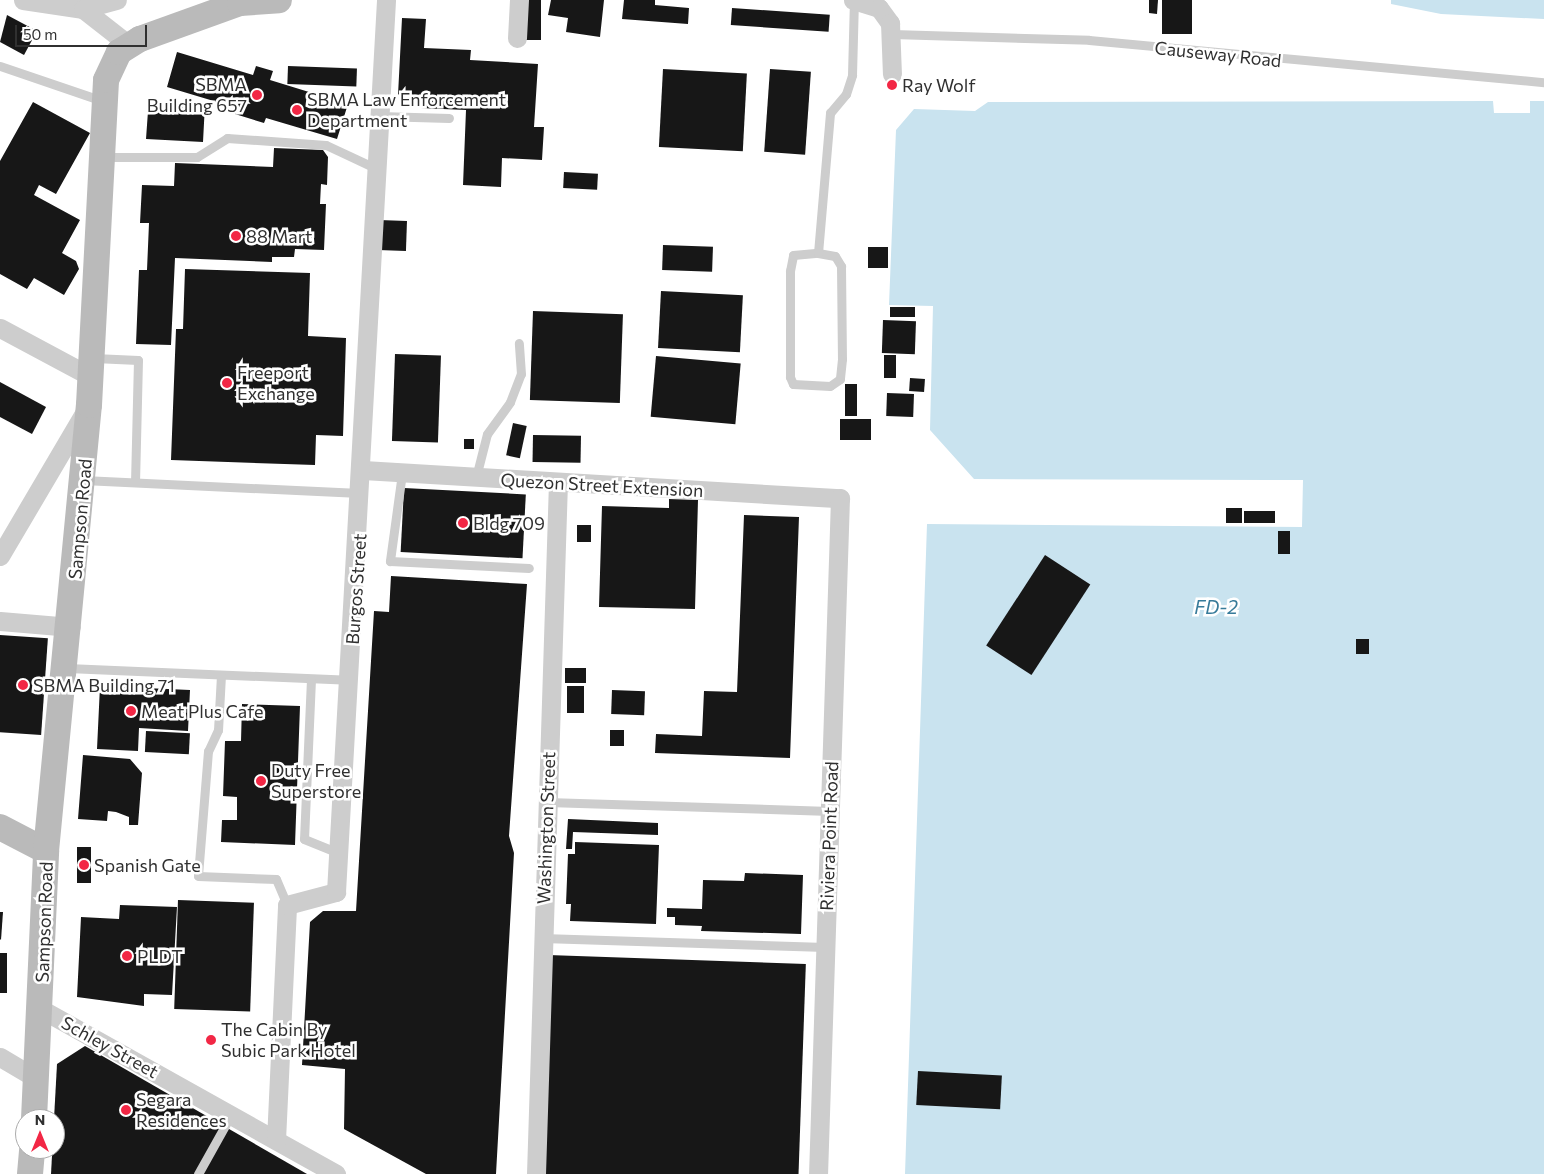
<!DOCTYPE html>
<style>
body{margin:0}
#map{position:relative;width:1544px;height:1174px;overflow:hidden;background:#fff;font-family:Commissioner,sans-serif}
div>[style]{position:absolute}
.water>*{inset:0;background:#c9e3ef}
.building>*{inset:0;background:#171717;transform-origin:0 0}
.service>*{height:9px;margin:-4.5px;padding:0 4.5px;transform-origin:4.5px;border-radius:4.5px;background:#cdcdcd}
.minor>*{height:19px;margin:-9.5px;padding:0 9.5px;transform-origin:9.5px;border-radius:9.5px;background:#cdcdcd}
.secondary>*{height:26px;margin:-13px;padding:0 13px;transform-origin:13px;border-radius:13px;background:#bababa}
.dots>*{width:14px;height:14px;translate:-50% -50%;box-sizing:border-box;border:2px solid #fff;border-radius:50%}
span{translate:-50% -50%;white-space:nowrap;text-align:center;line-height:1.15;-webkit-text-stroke:5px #fff;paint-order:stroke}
.street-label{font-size:18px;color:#303030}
.poi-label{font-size:18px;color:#303030}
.right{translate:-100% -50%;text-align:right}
.left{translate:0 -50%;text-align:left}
.water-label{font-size:19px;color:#377b9a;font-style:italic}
.north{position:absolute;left:15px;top:1109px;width:50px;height:50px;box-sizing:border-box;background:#fff;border:1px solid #acacac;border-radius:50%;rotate:0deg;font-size:14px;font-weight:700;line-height:20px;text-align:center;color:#303030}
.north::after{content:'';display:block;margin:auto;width:18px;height:22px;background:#f22745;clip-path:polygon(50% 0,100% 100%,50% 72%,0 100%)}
.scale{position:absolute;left:15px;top:25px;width:132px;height:22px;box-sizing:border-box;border:2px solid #303030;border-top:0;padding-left:6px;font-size:15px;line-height:18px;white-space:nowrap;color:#303030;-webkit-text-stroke:4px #fff;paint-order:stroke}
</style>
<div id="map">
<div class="water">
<div style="clip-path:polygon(1391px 0,1544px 0,1544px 19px,1441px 14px,1391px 4px)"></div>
<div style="clip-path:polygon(1493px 101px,1494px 113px,1530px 113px,1530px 101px,1544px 101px,1544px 1174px,905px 1174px,927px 524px,1302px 527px,1303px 480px,974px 479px,930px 430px,933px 306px,889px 305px,896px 130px,914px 109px,975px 111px,988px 102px)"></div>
</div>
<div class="building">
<div style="left:526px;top:0;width:15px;height:40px"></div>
<div style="clip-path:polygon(551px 0,604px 0,600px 37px,566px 32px,568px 18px,548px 15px)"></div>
<div style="clip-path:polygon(624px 0,655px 0,655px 5px,689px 8px,688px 24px,622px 19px)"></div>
<div style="clip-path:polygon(1149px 0,1158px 0,1157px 14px,1149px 13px)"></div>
<div style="left:1162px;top:0;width:30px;height:34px"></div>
<div style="left:732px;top:8px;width:98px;height:17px;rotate:4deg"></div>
<div style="clip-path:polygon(7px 15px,37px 31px,24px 55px,0 42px)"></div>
<div style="clip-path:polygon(402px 18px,426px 19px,424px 48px,471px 50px,470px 60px,538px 64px,534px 127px,544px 127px,542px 160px,502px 158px,501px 187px,463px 185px,466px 110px,420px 108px,420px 96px,398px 95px)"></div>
<div style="clip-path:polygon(177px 52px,253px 75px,256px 66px,273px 71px,270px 80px,348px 104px,337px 139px,266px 118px,264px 123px,235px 114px,237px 108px,167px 87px)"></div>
<div style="left:288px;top:66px;width:69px;height:18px;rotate:2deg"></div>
<div style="left:663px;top:69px;width:84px;height:78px;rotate:3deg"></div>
<div style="left:770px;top:69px;width:41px;height:83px;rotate:4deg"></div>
<div style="clip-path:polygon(33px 102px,90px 133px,56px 194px,39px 185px,34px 195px,80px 220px,62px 253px,76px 261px,79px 269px,64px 295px,34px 278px,27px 289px,0 274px,0 161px)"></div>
<div style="clip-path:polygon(175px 103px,205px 104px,203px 142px,146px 139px,148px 111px,175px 113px)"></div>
<div style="clip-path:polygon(274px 148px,323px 150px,328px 157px,327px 185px,321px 184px,320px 204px,326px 204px,324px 250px,295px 249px,294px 257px,272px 257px,272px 262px,175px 258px,171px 345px,136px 344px,139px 270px,147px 270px,149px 223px,140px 223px,142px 185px,174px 186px,175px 163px,273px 167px)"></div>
<div style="left:564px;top:172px;width:34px;height:16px;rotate:3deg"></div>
<div style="left:379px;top:220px;width:28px;height:30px;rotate:2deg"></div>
<div style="left:663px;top:245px;width:50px;height:25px;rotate:2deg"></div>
<div style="left:868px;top:247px;width:20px;height:21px"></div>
<div style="clip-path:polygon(185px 269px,310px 273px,308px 336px,346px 338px,343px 436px,316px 435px,315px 465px,171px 460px,176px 329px,183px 329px)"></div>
<div style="left:661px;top:291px;width:82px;height:57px;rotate:3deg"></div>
<div style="left:890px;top:307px;width:25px;height:10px"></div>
<div style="left:533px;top:311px;width:90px;height:89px;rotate:2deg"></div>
<div style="left:883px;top:320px;width:33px;height:33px;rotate:2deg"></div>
<div style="left:395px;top:354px;width:46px;height:87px;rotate:2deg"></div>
<div style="left:884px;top:355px;width:12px;height:23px"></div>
<div style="left:656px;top:356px;width:85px;height:61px;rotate:5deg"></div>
<div style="left:910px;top:378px;width:15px;height:13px;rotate:4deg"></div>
<div style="clip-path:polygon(0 382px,46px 407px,32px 434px,0 417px)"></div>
<div style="left:845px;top:384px;width:12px;height:32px"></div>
<div style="left:887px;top:393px;width:27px;height:23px;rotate:2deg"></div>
<div style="left:840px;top:419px;width:31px;height:21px"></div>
<div style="left:513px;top:423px;width:14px;height:33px;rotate:12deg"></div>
<div style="left:533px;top:435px;width:48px;height:27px;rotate:1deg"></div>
<div style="left:464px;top:439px;width:10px;height:10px"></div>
<div style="left:404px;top:488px;width:122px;height:64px;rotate:3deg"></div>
<div style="clip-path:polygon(669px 499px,698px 500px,695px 609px,599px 607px,602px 506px,669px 508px)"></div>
<div style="left:1226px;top:508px;width:16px;height:15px"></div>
<div style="left:1244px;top:511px;width:31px;height:12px"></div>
<div style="clip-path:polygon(744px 515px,799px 517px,790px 758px,655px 753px,656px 734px,702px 736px,704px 691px,737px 692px)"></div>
<div style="left:577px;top:525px;width:14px;height:17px"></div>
<div style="left:1278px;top:531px;width:12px;height:23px"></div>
<div style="left:1045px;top:555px;width:54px;height:108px;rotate:33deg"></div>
<div style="clip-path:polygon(391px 576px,527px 584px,509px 836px,514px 853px,496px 1174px,426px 1174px,344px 1129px,345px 1069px,302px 1065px,310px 922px,323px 911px,356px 911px,374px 611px,389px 612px)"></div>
<div style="left:0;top:635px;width:48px;height:97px;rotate:4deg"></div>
<div style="left:1356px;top:639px;width:13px;height:15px"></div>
<div style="left:565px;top:668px;width:21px;height:15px"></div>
<div style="clip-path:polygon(100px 686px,190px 690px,188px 731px,139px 728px,138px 751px,97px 749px)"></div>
<div style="left:567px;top:686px;width:17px;height:27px"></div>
<div style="left:612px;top:690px;width:33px;height:24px;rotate:2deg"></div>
<div style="clip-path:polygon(242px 704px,300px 706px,295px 845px,221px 842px,222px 820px,237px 820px,237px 797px,223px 796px,225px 741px,241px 741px)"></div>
<div style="left:624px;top:730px;width:16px;height:14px;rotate:90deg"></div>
<div style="left:146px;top:731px;width:44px;height:21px;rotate:3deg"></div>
<div style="clip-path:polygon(83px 755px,130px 759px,142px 773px,138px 825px,129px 825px,129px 817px,116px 812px,108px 811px,107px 821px,78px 819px)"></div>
<div style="clip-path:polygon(568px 819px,658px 823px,658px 835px,573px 832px,572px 849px,566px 849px)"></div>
<div style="clip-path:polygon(575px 842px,659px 845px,656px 924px,570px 921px,571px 904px,566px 904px,568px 854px,575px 854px)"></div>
<div style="left:77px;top:847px;width:14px;height:36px"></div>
<div style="clip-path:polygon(745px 873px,803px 875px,801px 934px,701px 931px,702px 926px,675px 925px,675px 917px,667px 917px,667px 908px,702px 909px,703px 880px,744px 881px)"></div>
<div style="left:178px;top:900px;width:76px;height:109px;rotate:2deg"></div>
<div style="clip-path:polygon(120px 905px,177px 907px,172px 995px,144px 994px,144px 1006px,77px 997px,81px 917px,119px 919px)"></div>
<div style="clip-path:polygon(0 912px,3px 912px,1px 940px,0 939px)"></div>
<div style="left:0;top:953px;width:7px;height:40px"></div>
<div style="left:548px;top:955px;width:258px;height:219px;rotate:2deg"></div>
<div style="clip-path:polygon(85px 1046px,307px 1174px,51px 1174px,57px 1064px)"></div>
<div style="left:918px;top:1071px;width:84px;height:34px;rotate:3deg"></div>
</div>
<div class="service">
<div style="left:892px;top:34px;width:197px;rotate:1.7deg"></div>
<div style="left:1089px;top:40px;width:457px;rotate:5.3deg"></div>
<div style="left:0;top:66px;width:109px;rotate:18.8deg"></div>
<div style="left:379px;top:116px;width:70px;rotate:1.6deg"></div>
<div style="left:105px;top:157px;width:92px"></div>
<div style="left:197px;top:157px;width:36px;rotate:-32deg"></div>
<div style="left:227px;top:138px;width:99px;rotate:4deg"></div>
<div style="left:326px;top:145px;width:54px;rotate:25.1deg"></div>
<div style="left:818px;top:253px;width:17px;rotate:10deg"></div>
<div style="left:835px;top:256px;width:12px;rotate:59deg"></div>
<div style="left:841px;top:266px;width:93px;rotate:89.4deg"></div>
<div style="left:842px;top:359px;width:20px;rotate:96deg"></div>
<div style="left:840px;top:379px;width:12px;rotate:145deg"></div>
<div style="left:830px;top:386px;width:37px;rotate:-177deg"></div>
<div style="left:793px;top:384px;width:8px;rotate:-113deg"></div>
<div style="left:790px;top:377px;width:106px;rotate:-90deg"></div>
<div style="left:790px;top:271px;width:16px;rotate:-79deg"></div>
<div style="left:793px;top:255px;width:25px;rotate:-5deg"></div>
<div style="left:818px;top:253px;width:141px;rotate:-85.1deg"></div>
<div style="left:830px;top:113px;width:25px;rotate:-50deg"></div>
<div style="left:846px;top:94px;width:20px;rotate:-72deg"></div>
<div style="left:852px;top:75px;width:75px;rotate:-88.5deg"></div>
<div style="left:94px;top:358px;width:44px;rotate:2.6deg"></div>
<div style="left:138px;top:360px;width:122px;rotate:91.4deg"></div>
<div style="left:402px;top:473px;width:89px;rotate:97.8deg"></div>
<div style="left:390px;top:561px;width:139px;rotate:2.9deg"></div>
<div style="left:476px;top:477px;width:44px;rotate:-75.7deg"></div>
<div style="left:487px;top:434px;width:39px;rotate:-54deg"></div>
<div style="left:510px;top:402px;width:30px;rotate:-69deg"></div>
<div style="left:521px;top:374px;width:31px;rotate:-94deg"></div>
<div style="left:83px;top:480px;width:277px;rotate:2.7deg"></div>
<div style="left:67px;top:668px;width:281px;rotate:2.4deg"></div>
<div style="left:221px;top:675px;width:55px;rotate:93.1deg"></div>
<div style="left:218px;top:730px;width:23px;rotate:115deg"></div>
<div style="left:208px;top:751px;width:125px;rotate:94.6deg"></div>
<div style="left:198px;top:876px;width:78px;rotate:2.2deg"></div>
<div style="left:276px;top:879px;width:28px;rotate:67deg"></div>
<div style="left:311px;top:679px;width:160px;rotate:92.5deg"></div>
<div style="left:304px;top:839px;width:38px;rotate:22deg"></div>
<div style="left:547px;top:802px;width:283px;rotate:1.8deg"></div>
<div style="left:542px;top:938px;width:283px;rotate:1.8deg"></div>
<div style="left:198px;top:1174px;width:68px;rotate:-60.8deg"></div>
</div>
<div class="minor">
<div style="left:23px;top:0;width:61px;rotate:8.5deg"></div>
<div style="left:83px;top:9px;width:35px;rotate:-15deg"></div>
<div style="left:853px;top:0;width:27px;rotate:17deg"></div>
<div style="left:879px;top:8px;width:19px;rotate:54deg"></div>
<div style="left:890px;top:23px;width:51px;rotate:87.8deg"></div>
<div style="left:83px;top:9px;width:58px;rotate:38deg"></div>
<div style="left:517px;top:38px;width:38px;rotate:-87deg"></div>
<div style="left:0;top:328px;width:102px;rotate:28.1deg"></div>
<div style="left:363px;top:470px;width:478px;rotate:3.4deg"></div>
<div style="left:840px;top:498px;width:676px;rotate:91.86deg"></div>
<div style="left:0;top:556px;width:169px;rotate:-59.5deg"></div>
<div style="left:0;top:621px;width:71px;rotate:4.8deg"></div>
<div style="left:41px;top:1009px;width:338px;rotate:29.2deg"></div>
<div style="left:0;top:1057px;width:43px;rotate:30.7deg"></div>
<div style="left:276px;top:1140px;width:235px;rotate:-87.3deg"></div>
<div style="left:287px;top:905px;width:51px;rotate:-14.9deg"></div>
<div style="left:336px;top:892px;width:893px;rotate:-86.79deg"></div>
<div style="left:536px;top:1174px;width:691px;rotate:-88.18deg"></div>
</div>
<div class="secondary">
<div style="left:0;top:827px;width:52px;rotate:27.6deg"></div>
<div style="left:34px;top:1119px;width:268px;rotate:-87.4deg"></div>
<div style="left:46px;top:851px;width:448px;rotate:-84.5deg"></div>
<div style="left:89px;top:405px;width:325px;rotate:-87deg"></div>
<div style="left:106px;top:80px;width:31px;rotate:-65deg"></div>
<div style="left:119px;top:52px;width:25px;rotate:-32deg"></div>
<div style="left:140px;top:39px;width:106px;rotate:-19.8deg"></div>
<div style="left:240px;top:3px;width:39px;rotate:-4deg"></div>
<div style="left:30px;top:1174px;width:25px;rotate:-85deg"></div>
</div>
<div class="dots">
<div style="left:892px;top:85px;background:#f22745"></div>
<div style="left:257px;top:95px;background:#f22745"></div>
<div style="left:297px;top:110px;background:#f22745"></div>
<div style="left:236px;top:236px;background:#f22745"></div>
<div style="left:227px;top:383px;background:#f22745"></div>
<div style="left:463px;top:523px;background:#f22745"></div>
<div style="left:23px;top:685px;background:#f22745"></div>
<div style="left:131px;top:711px;background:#f22745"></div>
<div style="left:261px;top:781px;background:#f22745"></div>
<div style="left:84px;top:865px;background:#f22745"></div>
<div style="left:127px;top:956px;background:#f22745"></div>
<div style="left:211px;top:1040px;background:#f22745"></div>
<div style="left:126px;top:1110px;background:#f22745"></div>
</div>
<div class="street-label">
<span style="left:1218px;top:54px;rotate:6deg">Causeway Road</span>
<span style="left:602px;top:485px;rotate:3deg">Quezon Street Extension</span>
<span style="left:80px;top:519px;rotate:-85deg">Sampson Road</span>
<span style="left:356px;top:589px;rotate:-86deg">Burgos Street</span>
<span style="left:546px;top:828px;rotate:-88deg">Washington Street</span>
<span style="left:829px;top:836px;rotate:-88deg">Riviera Point Road</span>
<span style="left:44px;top:922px;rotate:-88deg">Sampson Road</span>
<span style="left:110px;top:1047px;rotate:29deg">Schley Street</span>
</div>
<div class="poi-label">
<span class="right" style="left:247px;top:95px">SBMA<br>Building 657</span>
<span class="left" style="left:902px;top:85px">Ray Wolf</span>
<span class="left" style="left:307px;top:110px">SBMA Law Enforcement<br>Department</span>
<span class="left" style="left:246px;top:236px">88 Mart</span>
<span class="left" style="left:237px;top:383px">Freeport<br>Exchange</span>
<span class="left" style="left:473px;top:523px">Bldg 709</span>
<span class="left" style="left:33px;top:685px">SBMA Building 71</span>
<span class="left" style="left:141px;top:711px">Meat Plus Cafe</span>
<span class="left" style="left:271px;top:781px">Duty Free<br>Superstore</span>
<span class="left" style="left:94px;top:865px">Spanish Gate</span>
<span class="left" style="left:137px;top:956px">PLDT</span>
<span class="left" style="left:221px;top:1040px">The Cabin By<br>Subic Park Hotel</span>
<span class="left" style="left:136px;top:1110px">Segara<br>Residences</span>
</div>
<div class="water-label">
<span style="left:1216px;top:607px">FD-2</span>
</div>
<div class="north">N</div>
<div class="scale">50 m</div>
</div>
